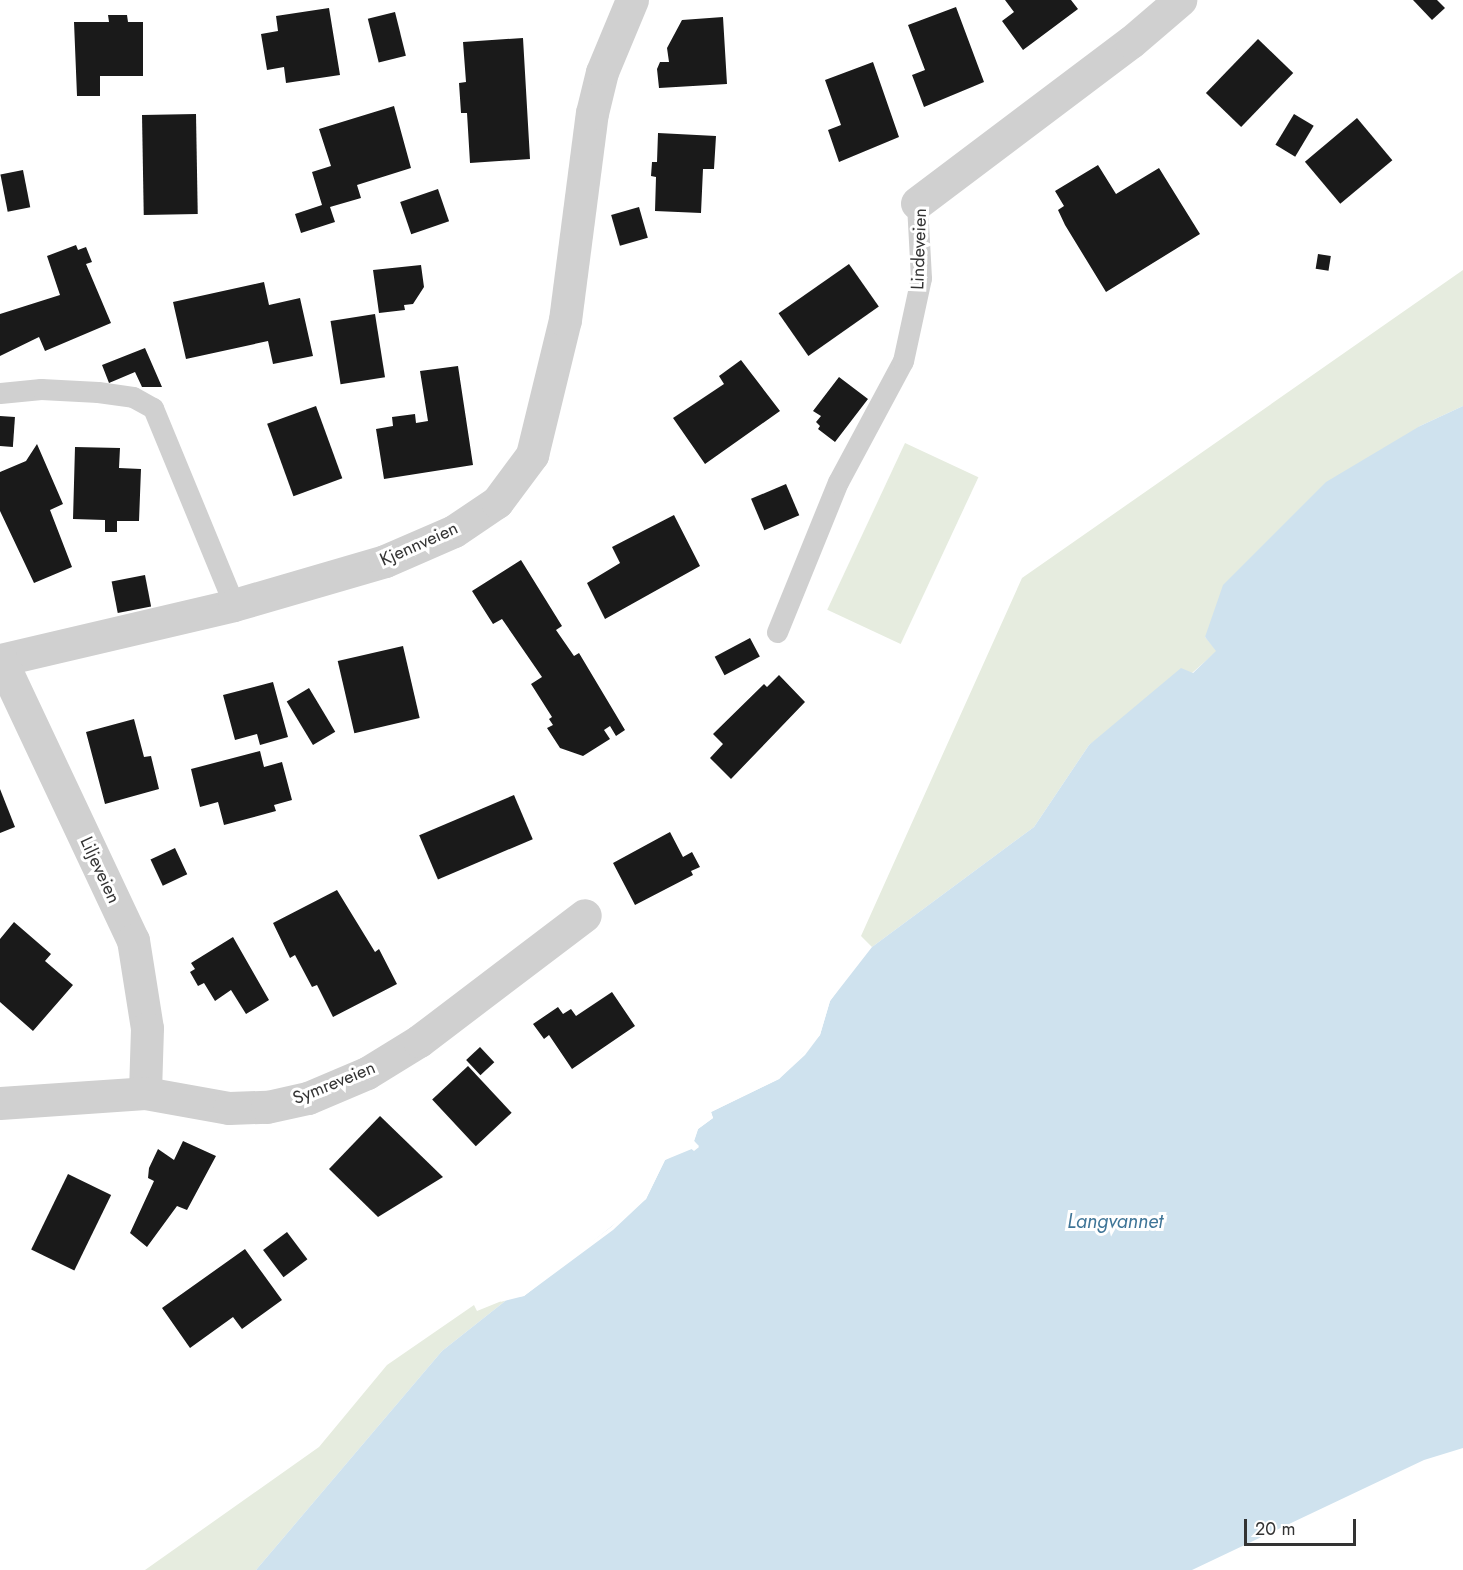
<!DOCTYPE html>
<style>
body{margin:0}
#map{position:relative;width:1463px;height:1570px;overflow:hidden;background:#fff;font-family:Jost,sans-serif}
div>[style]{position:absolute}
.green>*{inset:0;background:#e6ecdf;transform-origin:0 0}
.water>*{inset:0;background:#cfe2ee}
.pier>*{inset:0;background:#fff}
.building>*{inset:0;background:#1a1a1a;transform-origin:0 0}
.lane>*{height:21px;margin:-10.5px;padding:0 10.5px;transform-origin:10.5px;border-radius:10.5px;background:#d0d0d0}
.street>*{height:33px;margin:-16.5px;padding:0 16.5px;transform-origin:16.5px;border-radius:16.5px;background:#d0d0d0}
span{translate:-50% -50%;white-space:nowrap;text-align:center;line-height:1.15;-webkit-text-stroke:6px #fff;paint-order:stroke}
.street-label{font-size:18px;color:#333}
.water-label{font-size:20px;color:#3f7597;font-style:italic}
.scale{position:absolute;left:1244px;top:1519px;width:112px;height:27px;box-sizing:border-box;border:3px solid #333;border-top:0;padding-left:8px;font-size:18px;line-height:21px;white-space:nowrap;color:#333;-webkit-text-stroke:4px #fff;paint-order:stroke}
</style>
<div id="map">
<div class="green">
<div style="clip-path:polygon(1463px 270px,1463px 406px,1420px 426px,1205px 637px,1217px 651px,1192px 673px,1089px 745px,1034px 827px,872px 947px,861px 936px,1022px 578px)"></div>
<div style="left:905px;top:443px;width:81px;height:184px;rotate:25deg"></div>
<div style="clip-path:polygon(509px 1298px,442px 1351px,256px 1570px,145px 1570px,319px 1447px,387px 1365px,474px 1305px,477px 1311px)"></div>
</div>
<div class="water">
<div style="clip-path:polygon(1463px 406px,1463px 1448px,1424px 1460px,1192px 1570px,256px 1570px,442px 1351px,509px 1298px,524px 1296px,646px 1199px,665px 1160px,699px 1146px,694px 1141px,698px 1129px,713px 1118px,711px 1112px,779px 1079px,820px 1035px,830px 1001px,872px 947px,1034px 827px,1089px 745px,1181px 668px,1193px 673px,1216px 651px,1205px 637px,1223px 585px,1326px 482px,1420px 426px)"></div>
</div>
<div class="pier">
<div style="clip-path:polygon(870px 945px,830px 1001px,820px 1035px,805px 1055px,779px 1079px,711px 1112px,713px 1118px,698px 1129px,694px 1141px,699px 1147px,694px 1151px,689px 1147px,665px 1160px,646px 1199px,613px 1230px,524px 1296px,500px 1302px,508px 1295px,523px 1293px,611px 1227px,644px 1197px,663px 1158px,689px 1144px,695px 1147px,691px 1141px,695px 1128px,709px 1117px,709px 1109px,777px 1077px,803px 1053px,817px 1034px,828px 999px)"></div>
</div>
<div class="building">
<div style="clip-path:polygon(1005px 0,1071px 0,1078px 9px,1023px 50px,1002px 21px,1014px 12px)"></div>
<div style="clip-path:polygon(1413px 0,1437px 0,1445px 8px,1432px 20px)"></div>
<div style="clip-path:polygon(956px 7px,984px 82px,924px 107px,912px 75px,925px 70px,908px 25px)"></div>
<div style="clip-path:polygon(329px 8px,340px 75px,286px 83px,284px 67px,267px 70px,261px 34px,278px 31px,276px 16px)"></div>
<div style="left:395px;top:12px;width:45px;height:28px;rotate:76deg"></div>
<div style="clip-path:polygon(108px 15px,127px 15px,128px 22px,143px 22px,143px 76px,100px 76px,100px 96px,77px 96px,74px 22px,109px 22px)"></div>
<div style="clip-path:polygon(723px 17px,727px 84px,659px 88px,657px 69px,660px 62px,669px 62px,667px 48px,682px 20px)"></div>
<div style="clip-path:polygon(523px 38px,530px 159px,470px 163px,467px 113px,461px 113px,459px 83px,466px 82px,463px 42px)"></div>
<div style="left:1258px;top:39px;width:49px;height:75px;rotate:44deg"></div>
<div style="clip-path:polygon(873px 62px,899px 137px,839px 162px,828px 130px,841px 125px,825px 80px)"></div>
<div style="clip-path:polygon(394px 106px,411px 168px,357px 185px,361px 198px,330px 207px,335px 222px,301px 233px,295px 214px,322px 205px,312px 172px,331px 166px,319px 129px)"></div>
<div style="left:196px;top:114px;width:100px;height:54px;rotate:89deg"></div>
<div style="left:1294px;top:114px;width:23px;height:36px;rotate:31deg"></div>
<div style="left:1357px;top:118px;width:55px;height:68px;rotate:50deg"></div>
<div style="clip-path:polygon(658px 133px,716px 136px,714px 169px,703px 169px,701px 213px,655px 211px,656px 177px,651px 176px,652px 162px,657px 162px)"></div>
<div style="clip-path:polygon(1098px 165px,1116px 194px,1159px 168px,1200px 234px,1106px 292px,1065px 225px,1058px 210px,1064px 206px,1055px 191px)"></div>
<div style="left:23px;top:170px;width:38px;height:23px;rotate:79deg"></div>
<div style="left:438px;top:189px;width:34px;height:40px;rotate:71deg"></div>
<div style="left:639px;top:207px;width:32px;height:29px;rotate:74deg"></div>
<div style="clip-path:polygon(76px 245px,78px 250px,86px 247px,92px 262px,86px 264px,111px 323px,45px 351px,39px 337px,0 356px,0 314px,60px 295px,47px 256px)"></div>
<div style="left:1318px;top:254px;width:13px;height:15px;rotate:9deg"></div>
<div style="left:849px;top:264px;width:52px;height:86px;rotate:55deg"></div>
<div style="clip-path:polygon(421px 265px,424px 287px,413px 304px,404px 305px,405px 310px,379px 313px,373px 270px)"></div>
<div style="clip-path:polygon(264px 282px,269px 305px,300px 298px,313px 356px,273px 364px,268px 341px,186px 359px,173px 302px)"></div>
<div style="left:375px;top:314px;width:64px;height:45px;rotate:81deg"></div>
<div style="clip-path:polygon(145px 348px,162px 387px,142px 387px,135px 372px,109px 383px,102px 365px)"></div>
<div style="clip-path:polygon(741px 360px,780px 411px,705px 464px,673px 418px,724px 384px,719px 376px)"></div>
<div style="clip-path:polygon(458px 366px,473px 465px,384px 479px,376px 429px,393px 426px,392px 417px,415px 414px,416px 423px,428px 421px,420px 371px)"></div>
<div style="clip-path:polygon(839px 377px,868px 399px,835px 442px,818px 429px,820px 426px,816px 422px,821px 416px,813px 411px)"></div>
<div style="left:316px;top:406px;width:77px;height:52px;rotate:70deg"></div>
<div style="left:0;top:416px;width:15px;height:30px;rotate:4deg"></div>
<div style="clip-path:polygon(37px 444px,63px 504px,50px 510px,72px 567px,34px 583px,0 511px,0 472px,26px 461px)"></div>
<div style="clip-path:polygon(75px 447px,120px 448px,119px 468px,141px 469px,139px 521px,117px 521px,117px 532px,105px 532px,105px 520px,73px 519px)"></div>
<div style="left:786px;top:484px;width:34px;height:38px;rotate:67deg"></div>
<div style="clip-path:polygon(674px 515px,700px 566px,605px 619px,587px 583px,620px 563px,612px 547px)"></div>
<div style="clip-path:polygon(521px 560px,562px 626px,556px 630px,574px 656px,579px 653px,625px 730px,616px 736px,610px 726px,604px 730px,610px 739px,583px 756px,560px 748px,547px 728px,553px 725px,549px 719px,552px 717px,531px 684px,542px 677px,502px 619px,493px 624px,472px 591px)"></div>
<div style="left:145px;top:575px;width:32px;height:34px;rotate:79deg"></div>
<div style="left:750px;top:638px;width:21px;height:40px;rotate:62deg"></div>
<div style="left:403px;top:646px;width:74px;height:67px;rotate:77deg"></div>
<div style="clip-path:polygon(779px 675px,805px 702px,731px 779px,710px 758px,723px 744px,713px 734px,764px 684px,767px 687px)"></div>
<div style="clip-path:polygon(273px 682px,288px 737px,260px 745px,257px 734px,235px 740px,223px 695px)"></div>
<div style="left:309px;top:688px;width:51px;height:26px;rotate:59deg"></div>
<div style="clip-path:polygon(134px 719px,144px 757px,151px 756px,159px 789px,105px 804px,86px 732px)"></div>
<div style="clip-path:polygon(260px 751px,264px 767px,282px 762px,292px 800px,274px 805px,276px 811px,224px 825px,218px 802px,200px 807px,191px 769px)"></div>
<div style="clip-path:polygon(0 789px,15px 827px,0 833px)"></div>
<div style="left:514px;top:795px;width:48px;height:103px;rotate:67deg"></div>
<div style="clip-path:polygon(670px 832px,683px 857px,692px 852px,700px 867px,691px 871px,693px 875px,635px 905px,613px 863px)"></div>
<div style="left:175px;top:848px;width:29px;height:27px;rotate:65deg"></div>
<div style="clip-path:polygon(337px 890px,375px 952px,379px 949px,397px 984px,333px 1017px,317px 985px,312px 987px,295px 955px,290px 958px,273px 923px)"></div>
<div style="clip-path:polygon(14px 922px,51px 954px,45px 961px,73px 985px,33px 1031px,0 1002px,0 939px)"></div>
<div style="clip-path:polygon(233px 937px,269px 1000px,246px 1014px,231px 990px,215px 1001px,204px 983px,198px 986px,190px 972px,195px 969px,191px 963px)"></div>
<div style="clip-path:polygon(612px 992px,635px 1026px,572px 1069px,549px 1035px,544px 1039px,533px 1024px,558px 1007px,563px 1014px,571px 1009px,576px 1016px)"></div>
<div style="left:480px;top:1047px;width:21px;height:19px;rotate:47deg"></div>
<div style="left:468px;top:1066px;width:64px;height:49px;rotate:47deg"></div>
<div style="clip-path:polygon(380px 1116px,443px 1177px,378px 1217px,329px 1169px)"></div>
<div style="clip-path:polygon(183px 1141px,216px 1156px,187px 1210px,177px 1206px,147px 1247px,130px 1233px,154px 1181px,148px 1178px,149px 1168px,158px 1149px,174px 1160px)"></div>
<div style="left:68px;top:1174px;width:48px;height:84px;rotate:26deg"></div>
<div style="left:287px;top:1232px;width:34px;height:30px;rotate:53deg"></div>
<div style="clip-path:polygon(245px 1249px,282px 1300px,242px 1329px,233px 1317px,190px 1348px,162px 1308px)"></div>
</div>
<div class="lane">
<div style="left:0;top:393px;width:41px;rotate:-5.6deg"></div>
<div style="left:41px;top:389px;width:57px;rotate:3deg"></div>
<div style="left:98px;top:392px;width:35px;rotate:8deg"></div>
<div style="left:133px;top:397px;width:23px;rotate:29deg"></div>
<div style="left:153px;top:408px;width:213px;rotate:67.6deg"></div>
<div style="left:777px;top:632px;width:162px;rotate:-67.9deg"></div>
<div style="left:838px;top:482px;width:137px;rotate:-61.8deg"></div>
<div style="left:903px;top:361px;width:85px;rotate:-77.8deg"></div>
<div style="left:921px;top:278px;width:75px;rotate:-93.1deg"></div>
</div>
<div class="street">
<div style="left:917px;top:203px;width:268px;rotate:-37deg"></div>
<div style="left:1131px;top:42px;width:65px;rotate:-40.6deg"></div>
<div style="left:0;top:660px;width:240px;rotate:-13.2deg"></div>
<div style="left:234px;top:605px;width:157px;rotate:-16.2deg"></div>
<div style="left:385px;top:561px;width:75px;rotate:-23.5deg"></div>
<div style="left:454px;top:531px;width:52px;rotate:-34deg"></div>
<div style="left:497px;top:502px;width:59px;rotate:-53.3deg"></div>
<div style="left:532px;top:455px;width:139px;rotate:-76.3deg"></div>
<div style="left:565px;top:320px;width:209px;rotate:-82.6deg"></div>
<div style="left:592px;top:113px;width:42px;rotate:-76.3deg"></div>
<div style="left:602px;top:72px;width:78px;rotate:-67.4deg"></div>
<div style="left:1px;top:660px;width:310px;rotate:64.8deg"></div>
<div style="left:133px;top:940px;width:89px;rotate:81deg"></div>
<div style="left:147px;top:1028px;width:65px;rotate:91.8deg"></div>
<div style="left:0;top:1103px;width:145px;rotate:-3.9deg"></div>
<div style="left:145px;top:1093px;width:85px;rotate:10.1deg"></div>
<div style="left:229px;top:1108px;width:38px;rotate:-2deg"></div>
<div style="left:267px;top:1107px;width:42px;rotate:-12.4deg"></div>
<div style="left:308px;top:1098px;width:64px;rotate:-23deg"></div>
<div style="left:367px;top:1073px;width:61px;rotate:-31.6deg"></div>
<div style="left:419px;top:1041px;width:208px;rotate:-37.2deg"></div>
</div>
<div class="street-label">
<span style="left:919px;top:249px;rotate:-88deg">Lindeveien</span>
<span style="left:419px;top:544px;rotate:-24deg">Kjennveien</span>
<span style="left:100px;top:870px;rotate:65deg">Liljeveien</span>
<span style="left:334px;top:1083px;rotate:-22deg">Symreveien</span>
</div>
<div class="water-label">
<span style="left:1115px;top:1221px">Langvannet</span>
</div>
<div class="scale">20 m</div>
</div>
